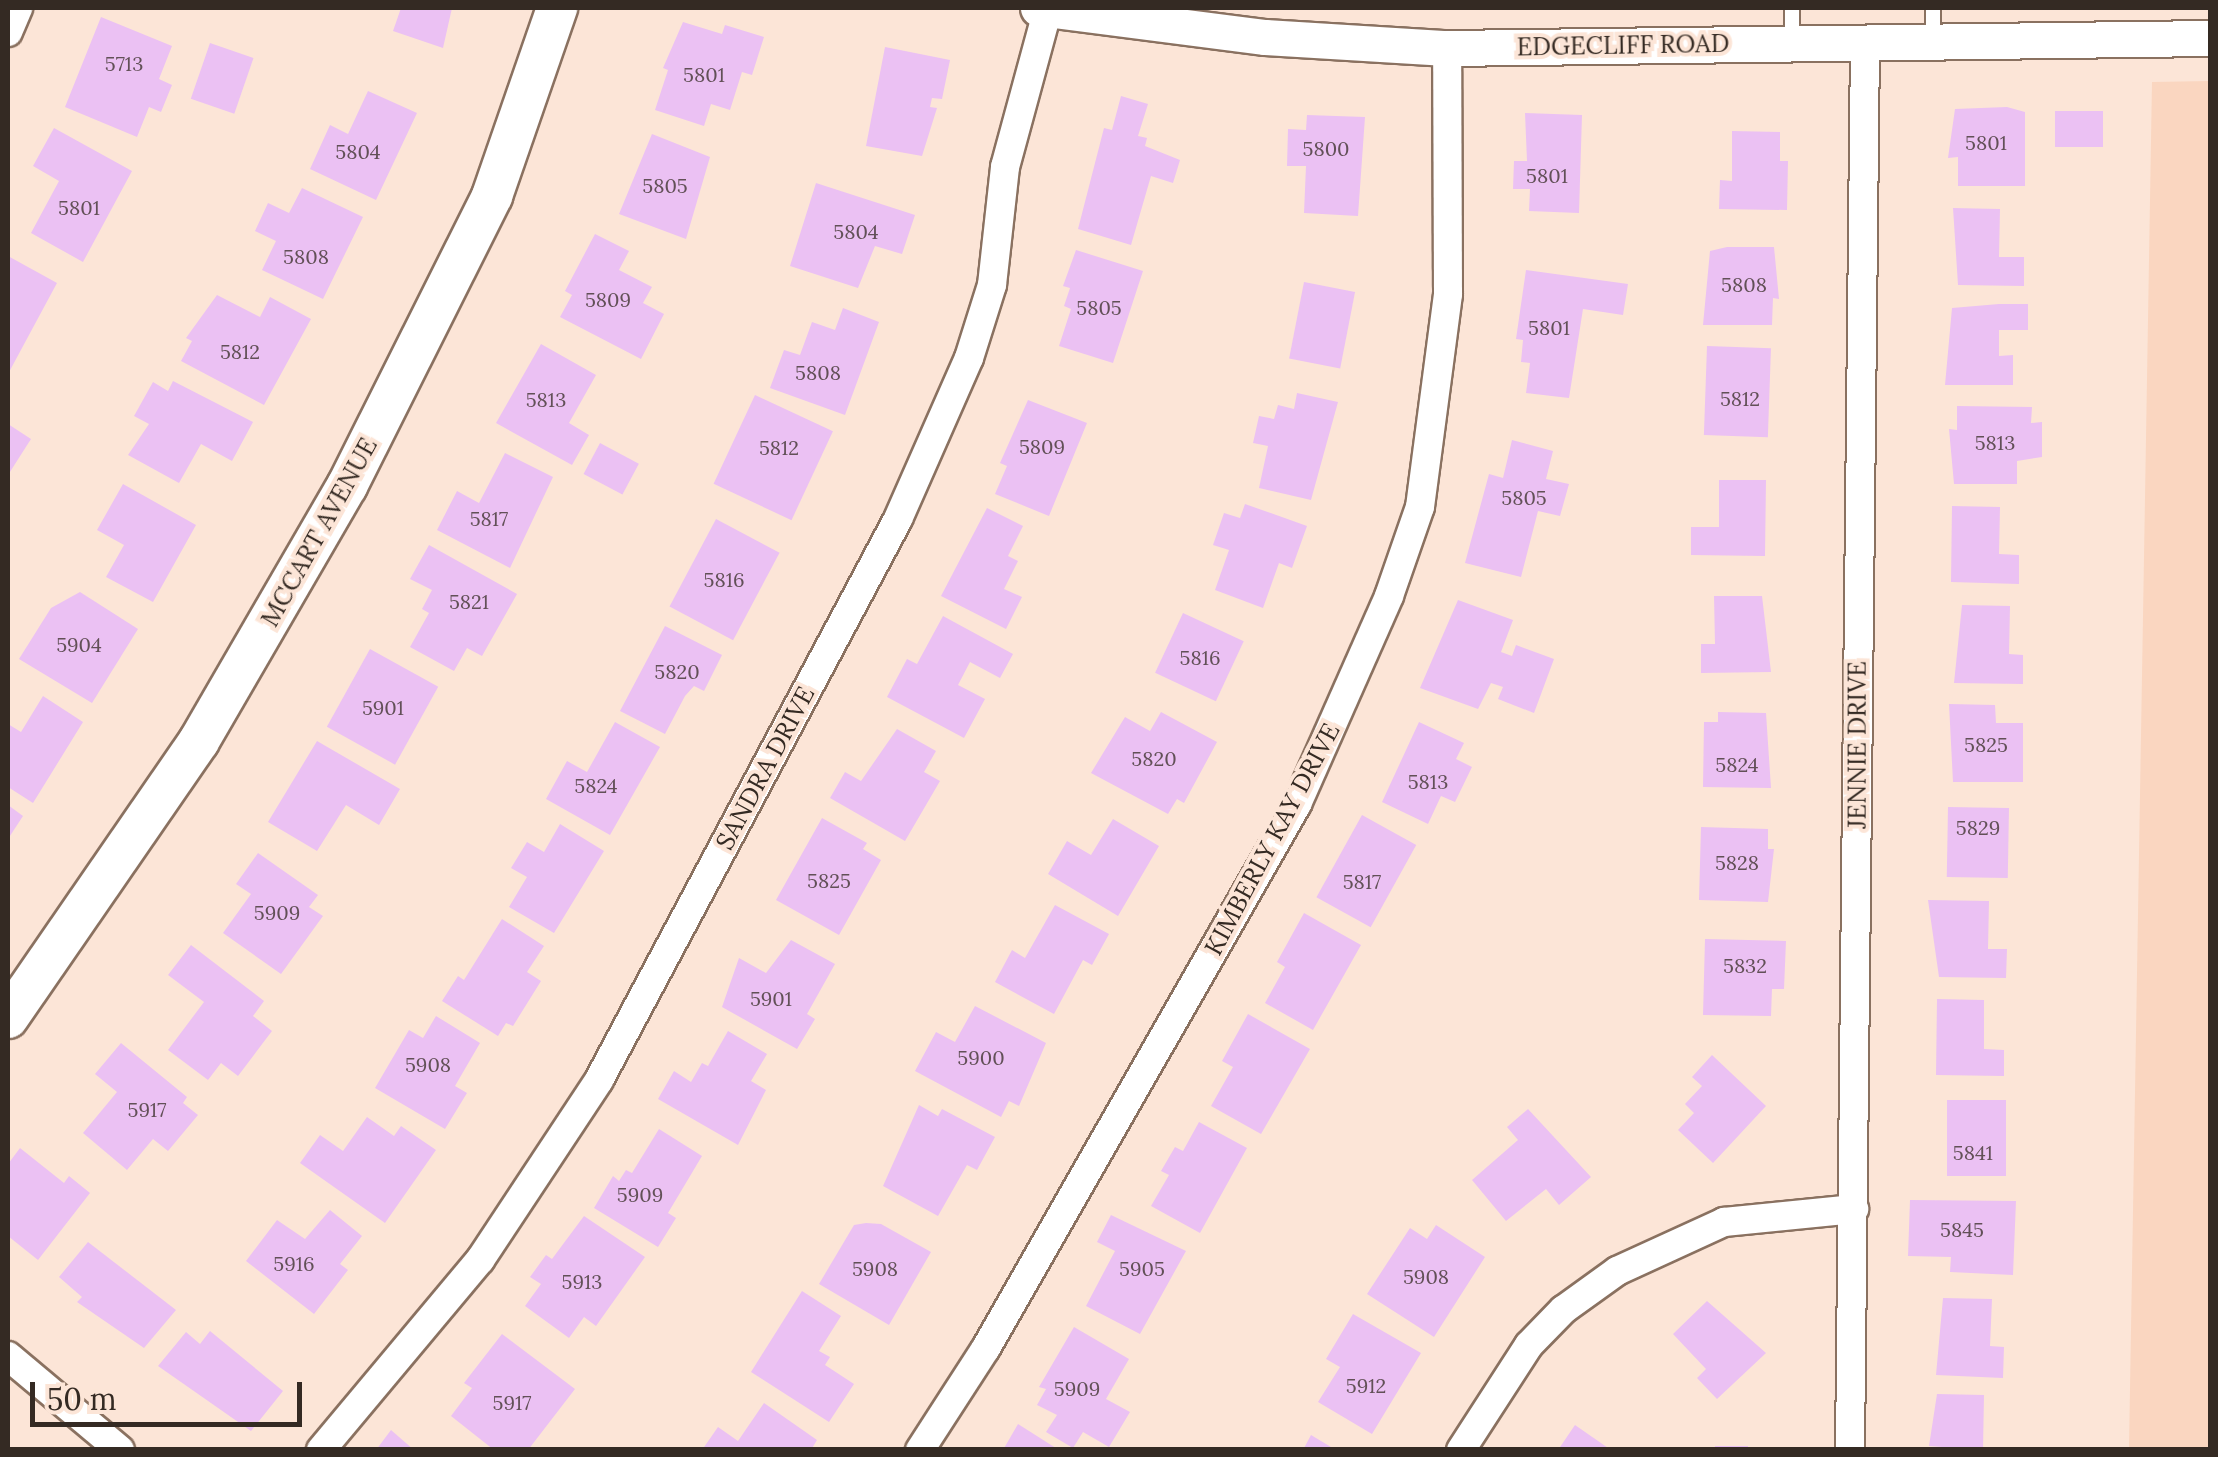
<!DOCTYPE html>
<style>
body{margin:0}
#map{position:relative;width:2218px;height:1457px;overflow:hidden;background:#fce5d7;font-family:Lora,serif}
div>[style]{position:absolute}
.built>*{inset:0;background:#fad6c0}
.building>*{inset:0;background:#ebc1f3;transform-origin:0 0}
.roads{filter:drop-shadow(2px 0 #8a7160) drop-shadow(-2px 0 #8a7160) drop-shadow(0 2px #8a7160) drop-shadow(0 -2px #8a7160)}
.service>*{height:14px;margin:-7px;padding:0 7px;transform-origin:7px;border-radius:7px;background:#fff}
.minor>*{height:28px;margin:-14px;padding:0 14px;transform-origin:14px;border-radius:14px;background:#fff}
.tertiary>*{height:35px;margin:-17.5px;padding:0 17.5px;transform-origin:17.5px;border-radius:17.5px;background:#fff}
.secondary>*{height:40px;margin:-20px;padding:0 20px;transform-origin:20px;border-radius:20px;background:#fff}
span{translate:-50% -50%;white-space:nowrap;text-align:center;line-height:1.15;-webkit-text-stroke:8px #fce5d7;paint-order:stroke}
.number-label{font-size:20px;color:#625057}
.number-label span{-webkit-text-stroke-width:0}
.street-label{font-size:25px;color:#342a23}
.frame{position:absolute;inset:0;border:10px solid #342a23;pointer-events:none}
.scale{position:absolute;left:30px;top:1382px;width:272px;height:45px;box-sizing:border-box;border:5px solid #342a23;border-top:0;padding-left:12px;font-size:30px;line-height:35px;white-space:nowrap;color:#342a23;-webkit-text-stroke:8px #fce5d7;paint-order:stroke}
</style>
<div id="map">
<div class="built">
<div style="clip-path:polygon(2210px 81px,2210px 1449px,2129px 1449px,2152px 82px)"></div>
</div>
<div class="building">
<div style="clip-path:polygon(401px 8px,452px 8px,443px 48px,393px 31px)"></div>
<div style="clip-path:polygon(101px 17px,172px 46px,159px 79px,172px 85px,161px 112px,149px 107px,137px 137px,65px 107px)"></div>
<div style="clip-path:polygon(683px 22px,722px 34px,725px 25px,764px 37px,752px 75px,742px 72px,730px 110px,711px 104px,704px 126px,655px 110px,668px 70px,663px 68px)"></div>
<div style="left:210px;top:43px;width:46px;height:59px;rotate:19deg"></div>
<div style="clip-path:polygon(885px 47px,950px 60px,942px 99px,932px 98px,930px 107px,937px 108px,922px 156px,866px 146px)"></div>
<div style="clip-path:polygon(368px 91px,417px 113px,376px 200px,310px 169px,330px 125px,348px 134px)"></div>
<div style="clip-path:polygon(1121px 96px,1148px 104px,1138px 136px,1147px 138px,1145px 146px,1180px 160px,1173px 183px,1151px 176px,1131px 245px,1078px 229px,1104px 128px,1112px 130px)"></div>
<div style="clip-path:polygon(2007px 107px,2025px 112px,2025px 186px,1958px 186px,1958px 157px,1948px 158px,1955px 109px)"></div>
<div style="left:2055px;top:111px;width:48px;height:36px"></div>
<div style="clip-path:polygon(1525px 113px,1582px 115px,1579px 213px,1529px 211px,1530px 189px,1513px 189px,1514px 161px,1527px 161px)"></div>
<div style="clip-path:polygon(1307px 115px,1365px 117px,1358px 216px,1304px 213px,1306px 166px,1287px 166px,1288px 129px,1306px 130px)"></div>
<div style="clip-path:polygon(54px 128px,132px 171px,83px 262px,31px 233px,59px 181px,33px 166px)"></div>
<div style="clip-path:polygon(1732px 131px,1780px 132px,1780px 161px,1788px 161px,1787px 210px,1719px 209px,1720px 180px,1732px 181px)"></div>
<div style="clip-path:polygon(652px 134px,710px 157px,686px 239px,619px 214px)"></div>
<div style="clip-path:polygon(816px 183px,915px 215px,902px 254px,875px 246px,858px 288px,790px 266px)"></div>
<div style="clip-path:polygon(302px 188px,363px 217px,323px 299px,262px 270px,276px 241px,255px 231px,268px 203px,289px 213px)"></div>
<div style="clip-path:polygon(1953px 208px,2000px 209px,1999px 257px,2024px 257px,2024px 286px,1958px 285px)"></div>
<div style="clip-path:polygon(595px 234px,629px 251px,619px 270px,652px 287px,643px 303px,664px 314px,641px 359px,560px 317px,572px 295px,565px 291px)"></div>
<div style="clip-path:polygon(1727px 247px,1774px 247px,1779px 299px,1773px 298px,1772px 325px,1703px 325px,1710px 251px)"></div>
<div style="clip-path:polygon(1076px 250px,1143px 271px,1113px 363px,1059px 346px,1071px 309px,1064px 306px,1070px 288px,1063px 286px)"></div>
<div style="clip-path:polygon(8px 256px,57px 283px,8px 374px)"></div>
<div style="clip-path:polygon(1526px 270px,1628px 284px,1623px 315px,1583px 309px,1569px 398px,1526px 393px,1530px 363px,1521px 362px,1523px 340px,1516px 339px)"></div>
<div style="left:1304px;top:282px;width:52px;height:78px;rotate:11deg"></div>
<div style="clip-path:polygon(217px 295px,260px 317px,270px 297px,311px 319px,264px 405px,181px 361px,192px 341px,186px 338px)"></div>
<div style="clip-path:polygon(1999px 304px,2028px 304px,2028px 330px,1999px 330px,1999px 356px,2013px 355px,2013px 385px,1945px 385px,1952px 308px)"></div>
<div style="clip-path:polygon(843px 308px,879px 322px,845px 415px,770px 388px,784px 350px,800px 355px,812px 322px,835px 330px)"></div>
<div style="clip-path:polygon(541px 344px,596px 375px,569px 423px,589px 435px,572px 465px,496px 423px)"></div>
<div style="left:1707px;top:346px;width:64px;height:89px;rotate:2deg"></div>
<div style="clip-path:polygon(173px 381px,253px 422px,232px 461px,201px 444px,179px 483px,128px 455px,149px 424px,134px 416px,153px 382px,168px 391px)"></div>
<div style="clip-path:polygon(1297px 393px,1338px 402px,1311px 500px,1259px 488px,1268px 446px,1253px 443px,1259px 416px,1274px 419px,1278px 405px,1294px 409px)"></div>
<div style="left:755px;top:395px;width:86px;height:98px;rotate:25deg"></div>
<div style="clip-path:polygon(1028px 400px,1087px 423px,1049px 516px,995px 494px,1007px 466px,1000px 463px)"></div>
<div style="clip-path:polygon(1957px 406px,2032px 407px,2031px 423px,2042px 422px,2042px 457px,2017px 461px,2017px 484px,1954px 484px,1949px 429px,1957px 430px)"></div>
<div style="clip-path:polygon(8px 424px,31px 439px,8px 475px)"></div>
<div style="clip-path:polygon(1512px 440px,1553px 451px,1546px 479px,1569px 484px,1560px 516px,1538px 511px,1521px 577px,1465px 563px,1489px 474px,1503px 478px)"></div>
<div style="left:600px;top:443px;width:44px;height:35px;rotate:28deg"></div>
<div style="clip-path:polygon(505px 453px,553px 477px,510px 568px,437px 530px,457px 491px,479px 503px)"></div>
<div style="clip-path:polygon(1719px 480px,1766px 480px,1765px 556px,1691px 555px,1691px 527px,1719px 527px)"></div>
<div style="clip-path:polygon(123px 484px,196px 525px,153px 602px,106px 577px,124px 545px,97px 530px)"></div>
<div style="clip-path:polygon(1245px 504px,1307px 526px,1292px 568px,1279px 563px,1263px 608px,1215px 590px,1229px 550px,1213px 545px,1224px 513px,1240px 518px)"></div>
<div style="clip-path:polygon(1952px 506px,2000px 507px,1999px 554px,2019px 555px,2019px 584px,1951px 582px)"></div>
<div style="clip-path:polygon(987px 508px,1023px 526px,1008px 556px,1018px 561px,1004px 589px,1022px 597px,1006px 629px,941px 596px)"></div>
<div style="left:716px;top:519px;width:72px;height:99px;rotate:28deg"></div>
<div style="clip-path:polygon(429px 545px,517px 594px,482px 656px,467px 648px,454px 671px,410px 647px,429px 613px,422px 609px,432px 590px,410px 579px)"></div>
<div style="clip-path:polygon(80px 592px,138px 629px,92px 703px,19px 659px,51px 608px)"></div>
<div style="clip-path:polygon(1714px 596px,1762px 596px,1771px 672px,1701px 673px,1701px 644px,1715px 644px)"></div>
<div style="clip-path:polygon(1458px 600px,1513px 620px,1501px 652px,1512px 656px,1516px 645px,1554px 659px,1534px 713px,1498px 699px,1503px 687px,1491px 683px,1478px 709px,1420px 688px)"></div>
<div style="clip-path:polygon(1962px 605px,2010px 606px,2009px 654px,2023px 655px,2023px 684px,1954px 683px)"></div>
<div style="left:1183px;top:613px;width:67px;height:66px;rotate:25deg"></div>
<div style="clip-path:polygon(943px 616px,1013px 654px,1000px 678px,970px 662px,958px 685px,985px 699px,964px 738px,887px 697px,907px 659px,917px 664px)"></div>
<div style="clip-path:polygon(665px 626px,722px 655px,704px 691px,694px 686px,685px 696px,665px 734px,620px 711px)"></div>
<div style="left:370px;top:649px;width:78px;height:89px;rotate:29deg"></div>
<div style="clip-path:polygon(43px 696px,83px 722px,33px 803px,8px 787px,8px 724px,21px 732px)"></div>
<div style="clip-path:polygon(1949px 704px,1995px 705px,1996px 723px,2023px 723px,2023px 782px,1953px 782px)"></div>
<div style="clip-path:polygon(1161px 712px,1217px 742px,1184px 803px,1177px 799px,1168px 814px,1091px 773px,1125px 717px,1150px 731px)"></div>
<div style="clip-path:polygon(1718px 712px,1766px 713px,1771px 788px,1703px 787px,1704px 722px,1718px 722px)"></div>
<div style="clip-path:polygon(615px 722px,660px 747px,610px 835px,546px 799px,567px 761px,587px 772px)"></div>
<div style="clip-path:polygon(1419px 722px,1464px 743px,1456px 759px,1472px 767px,1455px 802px,1441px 796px,1428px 824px,1382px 802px)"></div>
<div style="clip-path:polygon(897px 729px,936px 751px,924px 772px,940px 781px,905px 841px,830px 798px,845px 772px,861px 781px)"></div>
<div style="clip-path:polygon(317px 741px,400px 789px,379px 825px,346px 805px,317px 851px,268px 822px)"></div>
<div style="clip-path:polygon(8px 805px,23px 816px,8px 839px)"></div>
<div style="left:1948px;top:807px;width:61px;height:70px;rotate:1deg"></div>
<div style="left:1362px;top:815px;width:62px;height:94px;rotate:29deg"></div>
<div style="clip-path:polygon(822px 818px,867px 843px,863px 849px,881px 860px,839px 935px,776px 900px)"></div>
<div style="clip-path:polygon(1113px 819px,1159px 846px,1118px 916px,1048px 874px,1067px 841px,1091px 855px)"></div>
<div style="clip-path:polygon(560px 824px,604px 851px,554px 933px,509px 907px,527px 877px,511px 868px,527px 842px,544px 852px)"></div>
<div style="clip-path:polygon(1701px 827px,1768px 829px,1768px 849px,1774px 849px,1768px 902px,1699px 900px)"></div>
<div style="clip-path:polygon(258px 853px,318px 895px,309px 907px,323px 916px,281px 974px,223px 933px,251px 894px,236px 884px)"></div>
<div style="clip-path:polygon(1928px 900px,1989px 901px,1988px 949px,2007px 949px,2006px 978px,1939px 977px)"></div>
<div style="clip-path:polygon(1055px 905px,1109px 934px,1092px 965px,1083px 960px,1054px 1014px,995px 982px,1012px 950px,1025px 958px)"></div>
<div style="clip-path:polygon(1304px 913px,1361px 945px,1313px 1030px,1265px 1003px,1285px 967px,1277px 962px)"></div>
<div style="clip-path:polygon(502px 919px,544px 946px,527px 972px,541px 981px,513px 1026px,506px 1023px,498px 1036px,442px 1001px,458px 976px,464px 980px)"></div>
<div style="clip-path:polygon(1705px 939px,1786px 941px,1784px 989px,1772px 989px,1771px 1016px,1703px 1015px)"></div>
<div style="clip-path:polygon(791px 940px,835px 964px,807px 1014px,815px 1019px,797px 1049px,722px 1007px,739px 958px,766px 973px)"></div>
<div style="clip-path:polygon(191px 945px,264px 1001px,253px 1016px,272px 1031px,238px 1076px,221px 1063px,208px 1080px,168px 1050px,204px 1002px,168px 975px)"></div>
<div style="clip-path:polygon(1937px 999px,1984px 1000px,1984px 1049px,2004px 1050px,2004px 1076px,1936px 1075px)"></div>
<div style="clip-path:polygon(975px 1006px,1046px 1043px,1019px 1106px,1009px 1101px,1001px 1117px,915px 1071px,936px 1032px,955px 1042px)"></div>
<div style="clip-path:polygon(1248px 1014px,1310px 1049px,1261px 1134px,1211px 1106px,1233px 1067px,1222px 1061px)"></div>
<div style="clip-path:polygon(436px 1016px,480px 1043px,455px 1086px,467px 1093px,445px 1129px,375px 1088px,409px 1030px,423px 1038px)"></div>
<div style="clip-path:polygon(728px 1031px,767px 1054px,751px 1081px,766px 1090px,738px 1145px,658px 1099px,674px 1071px,691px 1082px,702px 1063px,708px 1066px)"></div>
<div style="clip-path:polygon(121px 1043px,187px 1097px,183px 1103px,198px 1115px,168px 1151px,153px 1139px,127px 1170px,83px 1133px,117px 1092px,95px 1074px)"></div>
<div style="clip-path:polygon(1712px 1055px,1766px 1106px,1713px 1163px,1678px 1130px,1694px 1113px,1685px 1104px,1702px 1086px,1692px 1077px)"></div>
<div style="left:1947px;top:1100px;width:59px;height:76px"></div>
<div style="clip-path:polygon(919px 1105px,938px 1116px,942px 1109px,995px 1137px,977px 1170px,967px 1165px,938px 1216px,883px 1186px)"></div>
<div style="clip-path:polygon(1528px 1109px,1591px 1177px,1559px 1205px,1546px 1189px,1506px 1221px,1472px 1180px,1518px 1140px,1507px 1127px)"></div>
<div style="clip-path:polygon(367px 1117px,394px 1136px,401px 1126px,436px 1150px,385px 1223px,300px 1163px,320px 1135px,343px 1151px)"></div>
<div style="clip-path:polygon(1199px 1122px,1247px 1148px,1200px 1233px,1151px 1206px,1169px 1175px,1161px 1171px,1175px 1147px,1183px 1151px)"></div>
<div style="clip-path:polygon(659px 1129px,702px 1156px,668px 1213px,676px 1218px,658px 1247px,594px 1208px,613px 1176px,619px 1181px,626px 1170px,632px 1173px)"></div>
<div style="clip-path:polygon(20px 1148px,64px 1183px,69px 1176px,90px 1193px,38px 1260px,8px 1236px,8px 1164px)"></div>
<div style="clip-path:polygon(1910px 1200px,2016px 1201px,2013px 1275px,1950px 1272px,1951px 1257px,1908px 1256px)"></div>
<div style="clip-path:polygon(330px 1210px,362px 1236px,340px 1264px,348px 1270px,314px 1314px,246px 1261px,277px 1220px,305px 1239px)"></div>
<div style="clip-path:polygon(1111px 1215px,1186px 1251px,1140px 1334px,1086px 1306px,1115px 1251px,1097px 1242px)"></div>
<div style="clip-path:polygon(584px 1216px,645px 1257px,596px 1326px,584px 1317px,569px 1338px,525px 1306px,541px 1284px,530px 1277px,546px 1255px,552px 1259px)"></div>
<div style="clip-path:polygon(866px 1223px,881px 1224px,931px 1252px,889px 1325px,819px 1284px,854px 1225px)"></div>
<div style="clip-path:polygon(1436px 1225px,1485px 1257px,1434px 1337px,1367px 1294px,1410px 1228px,1427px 1239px)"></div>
<div style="clip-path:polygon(88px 1242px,176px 1310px,144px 1348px,77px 1302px,82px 1297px,59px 1277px)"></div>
<div style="clip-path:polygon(802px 1291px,841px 1316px,819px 1351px,830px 1357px,825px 1365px,854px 1384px,829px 1422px,751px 1372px)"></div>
<div style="clip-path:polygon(1943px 1298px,1992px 1299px,1990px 1346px,2004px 1347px,2003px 1378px,1936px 1375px)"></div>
<div style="clip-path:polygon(1707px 1301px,1766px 1353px,1717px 1399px,1697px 1378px,1706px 1369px,1673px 1334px)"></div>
<div style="clip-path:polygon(1353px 1314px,1421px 1353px,1372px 1434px,1318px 1402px,1340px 1367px,1326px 1359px)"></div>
<div style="clip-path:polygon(1074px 1327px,1129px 1359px,1106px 1399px,1130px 1412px,1109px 1447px,1083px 1432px,1073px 1448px,1046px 1432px,1057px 1415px,1037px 1405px,1046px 1389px,1039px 1387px)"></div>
<div style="clip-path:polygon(210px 1331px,283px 1391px,251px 1431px,158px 1366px,186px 1332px,200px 1344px)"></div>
<div style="clip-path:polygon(502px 1334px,575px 1389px,528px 1450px,494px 1450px,451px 1416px,472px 1388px,464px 1383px)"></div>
<div style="clip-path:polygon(1937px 1394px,1984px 1395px,1983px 1450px,1929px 1446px)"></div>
<div style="clip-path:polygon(764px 1403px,817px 1440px,811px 1450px,702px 1450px,718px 1427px,738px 1441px)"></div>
<div style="clip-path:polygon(1018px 1424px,1059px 1450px,1003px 1450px)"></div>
<div style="clip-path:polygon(1575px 1425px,1611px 1450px,1558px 1450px)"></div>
<div style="clip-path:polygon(391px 1430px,414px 1450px,376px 1450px)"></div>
<div style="clip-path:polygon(1311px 1435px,1336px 1450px,1303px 1450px)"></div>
<div style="left:1715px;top:1446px;width:33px;height:4px"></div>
</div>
<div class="roads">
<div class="service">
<div style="left:1792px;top:8px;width:34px;rotate:90deg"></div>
<div style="left:1933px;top:8px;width:32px;rotate:90deg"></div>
</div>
<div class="minor">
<div style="left:8px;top:32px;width:26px;rotate:-67deg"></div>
<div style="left:8px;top:1356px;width:146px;rotate:40deg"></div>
<div style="left:321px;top:1450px;width:248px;rotate:-50.1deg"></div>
<div style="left:480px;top:1260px;width:216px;rotate:-56.5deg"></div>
<div style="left:599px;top:1080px;width:636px;rotate:-61.94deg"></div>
<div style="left:898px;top:519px;width:176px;rotate:-66.2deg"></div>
<div style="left:969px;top:358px;width:77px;rotate:-72.5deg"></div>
<div style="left:992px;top:285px;width:119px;rotate:-83.7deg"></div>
<div style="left:1005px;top:167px;width:164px;rotate:-74.8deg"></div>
<div style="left:920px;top:1450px;width:121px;rotate:-57.1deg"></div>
<div style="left:986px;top:1348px;width:627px;rotate:-60.24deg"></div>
<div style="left:1297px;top:804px;width:227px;rotate:-66.1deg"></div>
<div style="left:1389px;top:596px;width:94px;rotate:-70.8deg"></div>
<div style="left:1420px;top:507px;width:215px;rotate:-82.5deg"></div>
<div style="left:1448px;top:294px;width:246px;rotate:-90.2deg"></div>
<div style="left:1461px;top:1450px;width:125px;rotate:-57.1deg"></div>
<div style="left:1529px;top:1345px;width:49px;rotate:-45.8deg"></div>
<div style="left:1563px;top:1310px;width:67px;rotate:-35.8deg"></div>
<div style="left:1617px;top:1271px;width:118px;rotate:-24.6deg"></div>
<div style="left:1724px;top:1222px;width:131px;rotate:-5.7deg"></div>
<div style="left:1850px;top:1450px;width:1410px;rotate:-89.39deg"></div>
</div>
<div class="tertiary">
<div style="left:1038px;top:8px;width:229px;rotate:7.3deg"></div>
<div style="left:1265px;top:37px;width:182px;rotate:3.5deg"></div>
<div style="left:1447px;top:48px;width:763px;rotate:-0.75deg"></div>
</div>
<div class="secondary">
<div style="left:8px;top:1018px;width:336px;rotate:-55.4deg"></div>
<div style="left:199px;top:741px;width:295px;rotate:-59.9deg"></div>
<div style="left:347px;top:486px;width:324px;rotate:-63.4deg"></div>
<div style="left:492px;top:196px;width:199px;rotate:-70.9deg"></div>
</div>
</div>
<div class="number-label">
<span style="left:124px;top:63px">5713</span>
<span style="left:704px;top:74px">5801</span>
<span style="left:1986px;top:142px">5801</span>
<span style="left:1326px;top:148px">5800</span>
<span style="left:358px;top:151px">5804</span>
<span style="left:1547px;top:175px">5801</span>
<span style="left:665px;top:185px">5805</span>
<span style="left:79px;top:207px">5801</span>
<span style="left:856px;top:231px">5804</span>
<span style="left:306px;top:256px">5808</span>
<span style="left:1744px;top:284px">5808</span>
<span style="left:608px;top:299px">5809</span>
<span style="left:1099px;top:307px">5805</span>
<span style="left:1549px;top:327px">5801</span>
<span style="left:240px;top:351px">5812</span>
<span style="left:818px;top:372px">5808</span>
<span style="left:1740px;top:398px">5812</span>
<span style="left:546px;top:399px">5813</span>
<span style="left:1995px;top:442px">5813</span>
<span style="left:1042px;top:446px">5809</span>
<span style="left:779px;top:447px">5812</span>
<span style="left:1524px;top:497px">5805</span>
<span style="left:489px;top:518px">5817</span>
<span style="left:724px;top:579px">5816</span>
<span style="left:469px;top:601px">5821</span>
<span style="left:79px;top:644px">5904</span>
<span style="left:1200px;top:657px">5816</span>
<span style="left:677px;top:671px">5820</span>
<span style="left:383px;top:707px">5901</span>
<span style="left:1986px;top:744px">5825</span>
<span style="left:1154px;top:758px">5820</span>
<span style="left:1737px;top:764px">5824</span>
<span style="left:1428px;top:781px">5813</span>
<span style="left:596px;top:785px">5824</span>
<span style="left:1978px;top:827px">5829</span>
<span style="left:1737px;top:862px">5828</span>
<span style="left:829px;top:880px">5825</span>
<span style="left:1362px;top:881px">5817</span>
<span style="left:277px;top:912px">5909</span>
<span style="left:1745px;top:965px">5832</span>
<span style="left:771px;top:998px">5901</span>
<span style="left:981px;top:1057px">5900</span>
<span style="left:428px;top:1064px">5908</span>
<span style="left:147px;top:1109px">5917</span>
<span style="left:1973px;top:1152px">5841</span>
<span style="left:640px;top:1194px">5909</span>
<span style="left:1962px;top:1229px">5845</span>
<span style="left:294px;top:1263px">5916</span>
<span style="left:875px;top:1268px">5908</span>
<span style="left:1142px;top:1268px">5905</span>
<span style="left:1426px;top:1276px">5908</span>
<span style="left:582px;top:1281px">5913</span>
<span style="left:1366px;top:1385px">5912</span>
<span style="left:1077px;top:1388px">5909</span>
<span style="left:512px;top:1402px">5917</span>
</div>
<div class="street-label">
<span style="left:1623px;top:45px;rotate:-1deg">EDGECLIFF ROAD</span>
<span style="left:319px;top:532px;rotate:-61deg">MCCART AVENUE</span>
<span style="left:1857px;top:745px;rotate:-90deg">JENNIE DRIVE</span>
<span style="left:765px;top:768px;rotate:-62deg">SANDRA DRIVE</span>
<span style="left:1272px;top:839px;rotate:-62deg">KIMBERLY KAY DRIVE</span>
</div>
<div class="frame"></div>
<div class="scale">50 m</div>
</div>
